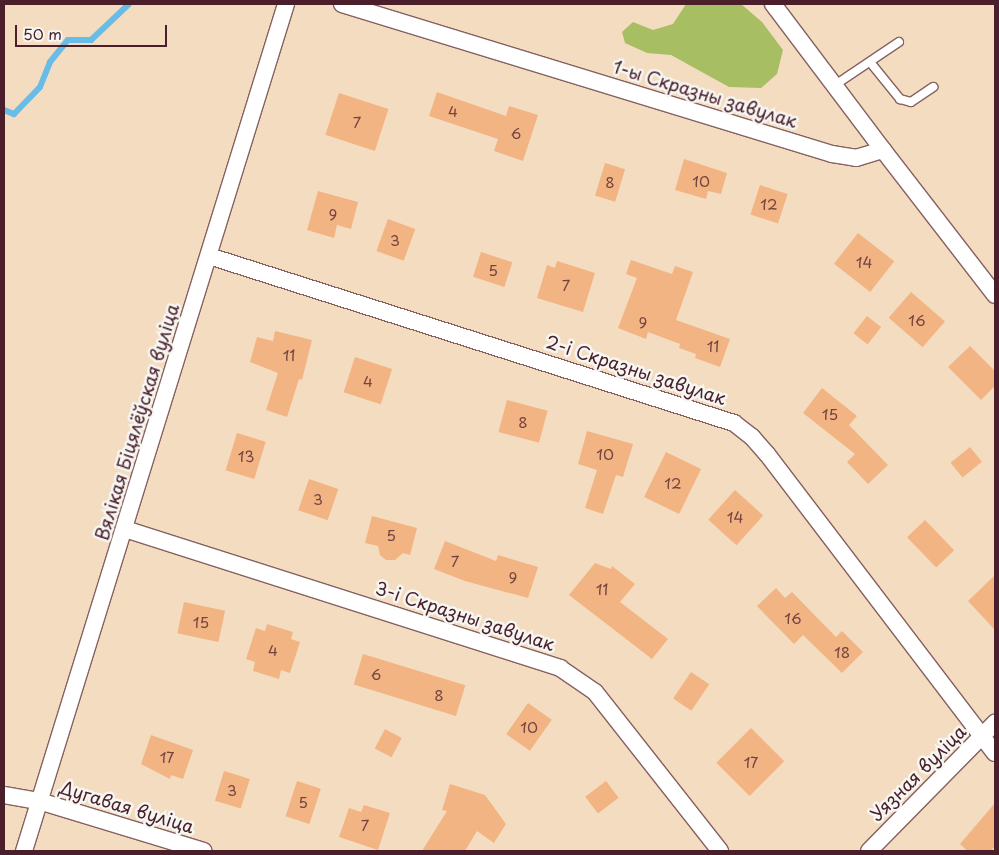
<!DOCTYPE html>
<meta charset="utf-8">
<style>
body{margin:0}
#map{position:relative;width:999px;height:855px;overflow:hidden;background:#f4dcc1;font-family:"Playpen Sans",sans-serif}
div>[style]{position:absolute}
.green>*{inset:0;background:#a8be62}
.stream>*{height:6px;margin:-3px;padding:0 3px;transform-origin:3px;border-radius:3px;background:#69bce5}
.building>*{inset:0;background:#f2b483;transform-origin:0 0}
.roads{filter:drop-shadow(1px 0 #866160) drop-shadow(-1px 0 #866160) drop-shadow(0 1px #866160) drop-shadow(0 -1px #866160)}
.service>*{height:8px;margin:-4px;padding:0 4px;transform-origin:4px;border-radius:4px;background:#fff}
.minor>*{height:16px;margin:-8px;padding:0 8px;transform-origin:8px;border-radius:8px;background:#fff}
span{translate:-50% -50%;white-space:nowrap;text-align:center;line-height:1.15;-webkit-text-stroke:5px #f6f6f2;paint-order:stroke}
.number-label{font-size:15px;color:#744441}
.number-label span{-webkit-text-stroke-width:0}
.street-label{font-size:18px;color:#4a1f2b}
.frame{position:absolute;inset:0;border:5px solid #4a1f2b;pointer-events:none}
.scale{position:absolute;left:15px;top:25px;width:152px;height:22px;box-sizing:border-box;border:2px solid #4a1f2b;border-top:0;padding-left:6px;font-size:15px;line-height:18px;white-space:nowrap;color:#4a1f2b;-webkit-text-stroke:4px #f6f6f2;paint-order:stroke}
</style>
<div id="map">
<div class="green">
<div style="clip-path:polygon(686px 4px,741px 4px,762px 22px,783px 50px,777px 74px,761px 88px,729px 87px,671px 55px,647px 53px,625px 43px,622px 32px,633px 22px,653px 30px,673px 24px)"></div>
</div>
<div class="stream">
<div style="left:4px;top:110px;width:11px;rotate:22deg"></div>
<div style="left:14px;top:114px;width:37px;rotate:-46deg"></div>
<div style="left:40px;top:87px;width:27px;rotate:-68deg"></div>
<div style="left:50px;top:62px;width:28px;rotate:-51deg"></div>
<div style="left:68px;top:40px;width:23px"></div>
<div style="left:91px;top:40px;width:52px;rotate:-43.5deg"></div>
</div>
<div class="building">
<div style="clip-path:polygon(437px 92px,506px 116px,509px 106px,538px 115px,523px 161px,494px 151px,498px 139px,429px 116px)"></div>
<div style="left:339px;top:93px;width:52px;height:44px;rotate:18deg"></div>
<div style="clip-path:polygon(684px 159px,727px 173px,721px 194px,708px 191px,706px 199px,675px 190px)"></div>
<div style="left:605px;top:163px;width:21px;height:34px;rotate:17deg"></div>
<div style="left:760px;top:185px;width:29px;height:31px;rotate:18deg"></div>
<div style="clip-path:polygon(318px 191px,358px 202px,351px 229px,337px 225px,334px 238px,307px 230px)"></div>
<div style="left:388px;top:219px;width:29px;height:34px;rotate:20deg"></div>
<div style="left:858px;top:233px;width:46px;height:39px;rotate:38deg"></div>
<div style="left:481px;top:252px;width:33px;height:26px;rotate:18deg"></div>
<div style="clip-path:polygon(631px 260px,672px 274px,675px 266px,693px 272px,676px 320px,730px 339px,720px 367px,695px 358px,696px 354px,679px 348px,680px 344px,648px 332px,646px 339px,618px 328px,637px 278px,626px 274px)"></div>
<div style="clip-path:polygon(557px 261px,595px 273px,583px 312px,537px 298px,547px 265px,555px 268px)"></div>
<div style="left:911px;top:292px;width:45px;height:34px;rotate:41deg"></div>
<div style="left:867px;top:316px;width:18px;height:22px;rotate:38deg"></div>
<div style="clip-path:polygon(275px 331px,312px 340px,302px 380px,299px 379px,287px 417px,266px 410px,278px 373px,250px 362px,257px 337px,273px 341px)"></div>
<div style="clip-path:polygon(970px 346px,995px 371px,995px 386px,981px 400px,948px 367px)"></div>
<div style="left:355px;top:357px;width:39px;height:37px;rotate:18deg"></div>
<div style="clip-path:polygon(822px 388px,857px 416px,849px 425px,888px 465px,868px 484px,847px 462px,855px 454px,803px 413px)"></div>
<div style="left:507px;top:400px;width:42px;height:33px;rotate:15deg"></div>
<div style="clip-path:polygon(587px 431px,633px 444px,623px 477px,616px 475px,603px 514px,585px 508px,597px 470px,578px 464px)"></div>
<div style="left:237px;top:433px;width:30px;height:39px;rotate:17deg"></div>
<div style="left:970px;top:447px;width:19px;height:25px;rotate:51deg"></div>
<div style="left:666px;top:452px;width:39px;height:50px;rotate:26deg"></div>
<div style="left:309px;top:479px;width:31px;height:33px;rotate:19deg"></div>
<div style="left:735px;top:490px;width:38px;height:40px;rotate:42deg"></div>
<div style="clip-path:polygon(372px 516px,417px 528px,410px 555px,403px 553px,395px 560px,386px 560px,380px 555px,378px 546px,365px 543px)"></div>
<div style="left:925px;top:520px;width:42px;height:25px;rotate:46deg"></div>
<div style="clip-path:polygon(445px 541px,496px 561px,498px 555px,538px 567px,528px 598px,465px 581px,434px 569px)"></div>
<div style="clip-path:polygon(595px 563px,611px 569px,612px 566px,635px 584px,620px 602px,668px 639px,652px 659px,569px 595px)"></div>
<div style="clip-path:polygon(995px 575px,995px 630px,968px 601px)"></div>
<div style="clip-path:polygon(776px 588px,785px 598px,792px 592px,836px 637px,842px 631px,863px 652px,842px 673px,803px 635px,794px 644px,757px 606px)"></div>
<div style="left:184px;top:602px;width:42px;height:32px;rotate:12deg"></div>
<div style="clip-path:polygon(267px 624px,293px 632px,291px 639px,300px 642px,290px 673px,281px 670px,279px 679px,253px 671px,255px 662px,246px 659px,256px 628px,265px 631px)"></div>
<div style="left:363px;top:654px;width:107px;height:32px;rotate:17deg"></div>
<div style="left:691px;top:672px;width:22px;height:32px;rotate:34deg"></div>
<div style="left:528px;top:703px;width:29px;height:38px;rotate:35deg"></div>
<div style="left:751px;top:728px;width:47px;height:49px;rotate:45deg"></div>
<div style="left:385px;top:729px;width:19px;height:22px;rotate:28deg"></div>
<div style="clip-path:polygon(151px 735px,193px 750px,183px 779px,171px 775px,170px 779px,141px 764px)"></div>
<div style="left:224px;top:771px;width:27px;height:31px;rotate:17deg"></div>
<div style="left:297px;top:781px;width:25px;height:37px;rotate:18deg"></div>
<div style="left:606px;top:781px;width:21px;height:26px;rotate:53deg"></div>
<div style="clip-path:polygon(450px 784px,485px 795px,506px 824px,494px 843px,477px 831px,465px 851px,422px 851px,447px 811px,442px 810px)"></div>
<div style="clip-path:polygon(995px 803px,995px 846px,991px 851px,967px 851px,960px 844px)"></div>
<div style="clip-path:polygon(364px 805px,390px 813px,378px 850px,339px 837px,349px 808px,361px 812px)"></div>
</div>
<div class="roads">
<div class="service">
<div style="left:870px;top:62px;width:48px;rotate:51deg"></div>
<div style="left:900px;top:99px;width:11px;rotate:15deg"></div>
<div style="left:911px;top:102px;width:27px;rotate:-34deg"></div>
<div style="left:835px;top:85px;width:77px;rotate:-33.9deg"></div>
</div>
<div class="minor">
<div style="left:342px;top:4px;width:512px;rotate:17.02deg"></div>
<div style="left:832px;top:154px;width:24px;rotate:9deg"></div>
<div style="left:856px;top:158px;width:28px;rotate:-17deg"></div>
<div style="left:883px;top:150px;width:183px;rotate:52.3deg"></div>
<div style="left:773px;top:4px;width:183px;rotate:53deg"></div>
<div style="left:209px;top:256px;width:551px;rotate:17.65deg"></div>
<div style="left:734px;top:423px;width:23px;rotate:38deg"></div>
<div style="left:752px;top:437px;width:23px;rotate:49deg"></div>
<div style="left:767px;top:454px;width:376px;rotate:52.7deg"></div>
<div style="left:125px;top:529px;width:457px;rotate:17.7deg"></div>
<div style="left:560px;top:668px;width:42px;rotate:34.4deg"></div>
<div style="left:595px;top:692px;width:202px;rotate:51.8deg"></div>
<div style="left:4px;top:795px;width:36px;rotate:10deg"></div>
<div style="left:39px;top:801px;width:172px;rotate:16.9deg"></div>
<div style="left:24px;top:851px;width:887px;rotate:-72.81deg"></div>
<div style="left:869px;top:851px;width:180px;rotate:-45.5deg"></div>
</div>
</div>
<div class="number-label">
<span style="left:453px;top:111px">4</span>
<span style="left:357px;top:122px">7</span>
<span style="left:516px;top:133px">6</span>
<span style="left:701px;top:181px">10</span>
<span style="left:610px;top:182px">8</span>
<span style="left:769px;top:204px">12</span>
<span style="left:333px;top:214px">9</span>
<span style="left:395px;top:240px">3</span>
<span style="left:864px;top:262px">14</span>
<span style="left:493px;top:270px">5</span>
<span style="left:566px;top:285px">7</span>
<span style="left:917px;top:320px">16</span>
<span style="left:643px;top:322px">9</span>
<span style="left:713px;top:346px">11</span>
<span style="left:289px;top:355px">11</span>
<span style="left:368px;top:381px">4</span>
<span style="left:830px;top:414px">15</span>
<span style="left:523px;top:422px">8</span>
<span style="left:605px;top:454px">10</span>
<span style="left:246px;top:456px">13</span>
<span style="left:673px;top:483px">12</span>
<span style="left:318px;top:499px">3</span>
<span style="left:735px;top:517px">14</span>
<span style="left:391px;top:535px">5</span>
<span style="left:455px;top:561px">7</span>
<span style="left:513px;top:577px">9</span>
<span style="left:602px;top:589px">11</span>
<span style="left:793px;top:618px">16</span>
<span style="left:201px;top:622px">15</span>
<span style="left:273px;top:650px">4</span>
<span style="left:842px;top:652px">18</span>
<span style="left:376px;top:674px">6</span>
<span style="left:439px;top:695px">8</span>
<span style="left:529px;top:727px">10</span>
<span style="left:167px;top:757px">17</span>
<span style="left:751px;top:762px">17</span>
<span style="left:232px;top:790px">3</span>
<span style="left:303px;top:802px">5</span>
<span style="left:365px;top:825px">7</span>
</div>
<div class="street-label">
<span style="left:705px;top:94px;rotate:17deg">1-ы Скразны завулак</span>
<span style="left:636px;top:370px;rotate:18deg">2-і Скразны завулак</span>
<span style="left:137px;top:422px;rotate:-73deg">Вялікая Біцялёўская вуліца</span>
<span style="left:465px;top:616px;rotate:18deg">3-і Скразны завулак</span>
<span style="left:918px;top:773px;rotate:-45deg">Уязная вуліца</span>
<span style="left:127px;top:807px;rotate:17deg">Дугавая вуліца</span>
</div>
<div class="frame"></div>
<div class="scale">50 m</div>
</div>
